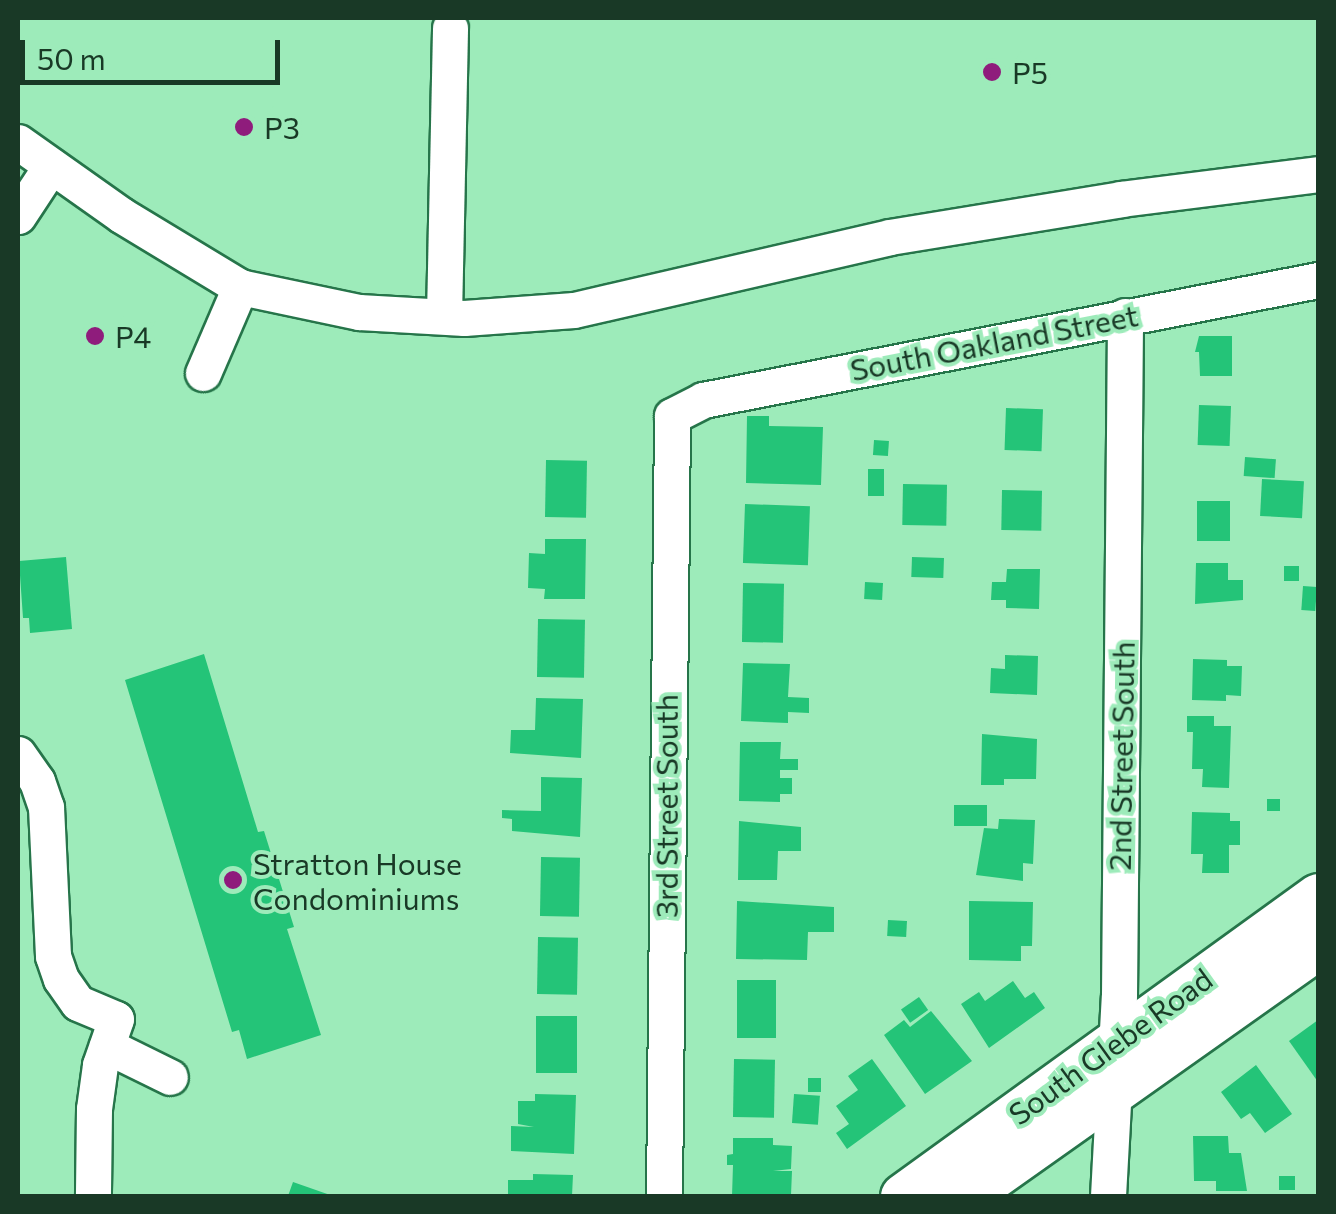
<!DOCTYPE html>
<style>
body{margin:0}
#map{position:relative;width:1336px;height:1214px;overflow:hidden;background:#9debba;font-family:Commissioner,sans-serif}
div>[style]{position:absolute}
.building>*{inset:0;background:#24c478;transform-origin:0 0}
.roads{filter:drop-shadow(2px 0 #26754a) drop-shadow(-2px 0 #26754a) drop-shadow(0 2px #26754a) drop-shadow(0 -2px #26754a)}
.minor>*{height:35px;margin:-17.5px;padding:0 17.5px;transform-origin:17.5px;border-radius:17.5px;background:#fff}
.major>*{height:45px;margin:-22.5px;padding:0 22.5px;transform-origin:22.5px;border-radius:22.5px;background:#fff}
.dots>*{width:28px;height:28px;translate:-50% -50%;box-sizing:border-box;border:5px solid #9debba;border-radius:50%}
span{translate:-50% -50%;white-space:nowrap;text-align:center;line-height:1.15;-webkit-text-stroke:8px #9debba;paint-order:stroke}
.poi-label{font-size:30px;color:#193926}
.left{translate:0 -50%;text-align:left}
.street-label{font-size:30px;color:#193926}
.frame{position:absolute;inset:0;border:20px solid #193926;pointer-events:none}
.scale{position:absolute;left:20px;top:40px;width:260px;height:45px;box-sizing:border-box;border:5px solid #193926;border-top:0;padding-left:12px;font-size:30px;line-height:35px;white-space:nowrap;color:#193926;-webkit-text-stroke:8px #9debba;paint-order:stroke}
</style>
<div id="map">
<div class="building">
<div style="clip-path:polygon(1199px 336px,1232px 336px,1232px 376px,1200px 376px,1199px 352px,1195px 352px)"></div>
<div style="left:1199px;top:405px;width:32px;height:40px;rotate:2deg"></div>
<div style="left:1006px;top:408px;width:37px;height:42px;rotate:2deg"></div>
<div style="clip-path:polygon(747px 416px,769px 416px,769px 426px,823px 427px,821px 485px,746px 483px)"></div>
<div style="left:874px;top:440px;width:15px;height:15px;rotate:4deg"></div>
<div style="left:1245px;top:457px;width:31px;height:19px;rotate:4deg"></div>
<div style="left:546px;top:460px;width:41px;height:57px;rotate:1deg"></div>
<div style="left:868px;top:469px;width:16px;height:27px"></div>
<div style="left:1262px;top:479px;width:42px;height:37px;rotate:3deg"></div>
<div style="left:903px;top:484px;width:44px;height:41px;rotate:1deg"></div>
<div style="left:1002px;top:490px;width:40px;height:40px;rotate:1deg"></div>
<div style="left:1197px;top:501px;width:33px;height:40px"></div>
<div style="left:745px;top:504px;width:65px;height:59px;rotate:2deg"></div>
<div style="clip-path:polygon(545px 539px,586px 539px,585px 599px,544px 599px,545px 589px,528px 588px,529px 553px,545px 554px)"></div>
<div style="clip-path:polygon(66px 557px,72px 629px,30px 633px,29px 618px,23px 618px,19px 561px)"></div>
<div style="left:912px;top:557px;width:32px;height:20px;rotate:2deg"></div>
<div style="clip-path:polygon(1196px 563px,1228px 563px,1228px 580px,1243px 580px,1243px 600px,1195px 604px)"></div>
<div style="left:1284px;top:566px;width:15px;height:15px"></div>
<div style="clip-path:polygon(1007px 569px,1040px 569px,1039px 609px,1006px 608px,1006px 600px,991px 600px,992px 582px,1006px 582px)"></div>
<div style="left:865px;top:582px;width:18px;height:17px;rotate:3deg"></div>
<div style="left:743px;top:583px;width:41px;height:59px;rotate:1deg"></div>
<div style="left:1303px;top:586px;width:14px;height:24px;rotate:4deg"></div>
<div style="left:538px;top:619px;width:47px;height:58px;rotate:1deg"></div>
<div style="clip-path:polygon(204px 654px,258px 832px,264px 831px,294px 927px,287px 929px,321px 1035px,247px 1059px,239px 1030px,232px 1032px,125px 680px)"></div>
<div style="clip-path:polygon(1005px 655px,1038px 656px,1037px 695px,990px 693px,991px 668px,1005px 669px)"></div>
<div style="clip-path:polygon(1193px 659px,1227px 660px,1227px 666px,1242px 666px,1241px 696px,1226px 695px,1226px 701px,1192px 700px)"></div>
<div style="clip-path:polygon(743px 663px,790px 664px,788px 697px,809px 698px,809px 713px,788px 712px,788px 723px,741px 721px)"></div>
<div style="clip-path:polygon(536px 698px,583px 699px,581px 758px,510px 753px,511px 730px,535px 730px)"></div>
<div style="clip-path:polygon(1187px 716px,1214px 716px,1214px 726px,1231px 726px,1229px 788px,1202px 787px,1203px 769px,1192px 769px,1193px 732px,1187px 732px)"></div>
<div style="clip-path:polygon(982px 734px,1037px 739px,1036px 779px,1004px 779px,1004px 785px,981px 785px)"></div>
<div style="clip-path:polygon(740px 742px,781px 742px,780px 759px,798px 759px,798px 770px,780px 770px,780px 778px,792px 778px,792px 794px,780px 794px,780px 802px,739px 801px)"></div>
<div style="clip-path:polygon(541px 777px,582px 778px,580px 837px,512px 831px,512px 819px,502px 818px,502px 810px,541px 811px)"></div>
<div style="left:1267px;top:799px;width:13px;height:12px"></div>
<div style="left:954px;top:805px;width:33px;height:21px"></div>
<div style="clip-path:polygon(1192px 812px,1230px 813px,1230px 821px,1240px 821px,1240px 845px,1229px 845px,1229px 873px,1202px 873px,1203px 854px,1191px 854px)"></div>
<div style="clip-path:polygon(999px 819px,1035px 820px,1033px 864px,1023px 863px,1023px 881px,976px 875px,984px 828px,998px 829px)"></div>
<div style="clip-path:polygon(739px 821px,801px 827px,801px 851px,778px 851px,777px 880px,738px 880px)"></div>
<div style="left:541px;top:857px;width:39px;height:59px;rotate:1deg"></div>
<div style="clip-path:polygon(737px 901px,834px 907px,834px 932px,808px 932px,807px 960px,736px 959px)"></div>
<div style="clip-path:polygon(969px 901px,1033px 902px,1032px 946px,1021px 946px,1021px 961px,969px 960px)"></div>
<div style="left:888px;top:920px;width:19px;height:16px;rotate:3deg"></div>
<div style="left:538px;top:937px;width:40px;height:57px;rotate:1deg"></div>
<div style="left:737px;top:980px;width:39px;height:58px"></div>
<div style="clip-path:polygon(1013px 981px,1025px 998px,1034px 992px,1045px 1008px,989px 1048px,961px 1004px,979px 992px,985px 1001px)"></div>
<div style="left:919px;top:997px;width:16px;height:22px;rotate:55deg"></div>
<div style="clip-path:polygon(931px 1011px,972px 1061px,925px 1094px,884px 1035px,904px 1020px,910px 1027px)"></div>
<div style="left:536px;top:1016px;width:41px;height:57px"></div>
<div style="clip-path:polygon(1318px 1020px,1318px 1082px,1289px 1041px)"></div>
<div style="left:734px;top:1059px;width:41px;height:58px;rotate:1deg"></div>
<div style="clip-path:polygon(872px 1059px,906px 1106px,847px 1149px,836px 1133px,849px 1124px,836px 1106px,858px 1090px,848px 1076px)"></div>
<div style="clip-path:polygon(1256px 1065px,1292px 1114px,1265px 1133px,1250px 1113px,1241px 1119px,1221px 1092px)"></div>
<div style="left:808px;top:1078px;width:13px;height:14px"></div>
<div style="clip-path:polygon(535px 1094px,576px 1095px,574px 1154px,511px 1151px,511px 1126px,534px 1127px,518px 1124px,518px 1101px,535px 1101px)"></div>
<div style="left:794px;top:1094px;width:26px;height:29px;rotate:4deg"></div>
<div style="clip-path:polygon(1193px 1136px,1228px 1136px,1229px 1153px,1241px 1153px,1247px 1191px,1216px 1191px,1216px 1181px,1194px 1181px)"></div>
<div style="clip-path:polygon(733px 1138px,773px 1138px,773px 1145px,792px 1146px,791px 1169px,773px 1171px,792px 1171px,791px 1195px,732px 1196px,733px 1165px,727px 1165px,727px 1155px,733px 1154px)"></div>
<div style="clip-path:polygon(533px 1174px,573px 1175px,572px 1196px,508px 1196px,508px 1180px,533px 1180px)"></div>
<div style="left:1279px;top:1176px;width:16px;height:14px"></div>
<div style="clip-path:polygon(293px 1182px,333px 1196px,288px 1196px)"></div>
</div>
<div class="roads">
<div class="minor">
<div style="left:18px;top:142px;width:126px;rotate:35.3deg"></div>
<div style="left:121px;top:215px;width:139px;rotate:31.2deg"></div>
<div style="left:240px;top:287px;width:122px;rotate:11.9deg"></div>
<div style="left:359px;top:312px;width:105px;rotate:3.3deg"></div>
<div style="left:464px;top:318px;width:110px;rotate:-4.2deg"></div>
<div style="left:574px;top:310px;width:324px;rotate:-13deg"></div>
<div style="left:890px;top:237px;width:234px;rotate:-9.3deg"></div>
<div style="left:1121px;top:199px;width:199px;rotate:-7.2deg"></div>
<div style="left:18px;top:216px;width:60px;rotate:-56.6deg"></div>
<div style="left:444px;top:316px;width:288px;rotate:-88.8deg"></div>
<div style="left:203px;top:373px;width:94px;rotate:-66.7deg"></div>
<div style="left:18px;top:754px;width:33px;rotate:55deg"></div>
<div style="left:37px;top:781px;width:28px;rotate:71deg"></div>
<div style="left:46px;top:807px;width:149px;rotate:87.3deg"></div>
<div style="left:53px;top:956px;width:24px;rotate:71deg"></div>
<div style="left:61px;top:979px;width:29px;rotate:55deg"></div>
<div style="left:78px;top:1003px;width:41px;rotate:22.8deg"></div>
<div style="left:116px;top:1019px;width:49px;rotate:109.2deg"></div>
<div style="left:100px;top:1065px;width:44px;rotate:97.8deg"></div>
<div style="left:94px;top:1109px;width:87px;rotate:90.7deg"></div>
<div style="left:107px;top:1046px;width:70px;rotate:26.2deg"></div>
<div style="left:664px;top:1196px;width:780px;rotate:-89.41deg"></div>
<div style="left:672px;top:416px;width:35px;rotate:-27deg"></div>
<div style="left:703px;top:400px;width:627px;rotate:-11.04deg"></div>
<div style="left:1108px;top:1196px;width:200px;rotate:-86.9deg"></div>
<div style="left:1119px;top:996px;width:680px;rotate:-89.49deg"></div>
</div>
<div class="major">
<div style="left:903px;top:1196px;width:512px;rotate:-35.86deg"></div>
<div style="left:965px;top:1196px;width:433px;rotate:-35.3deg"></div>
</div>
</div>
<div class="dots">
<div style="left:992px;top:72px;background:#8f1c7c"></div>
<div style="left:244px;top:127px;background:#8f1c7c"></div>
<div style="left:95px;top:336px;background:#8f1c7c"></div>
<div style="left:233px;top:880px;background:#8f1c7c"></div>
</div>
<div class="poi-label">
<span class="left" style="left:1012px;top:72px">P5</span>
<span class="left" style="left:264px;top:127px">P3</span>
<span class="left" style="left:115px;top:336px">P4</span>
<span class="left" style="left:253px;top:880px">Stratton House<br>Condominiums</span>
</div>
<div class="street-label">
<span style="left:994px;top:342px;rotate:-11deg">South Oakland Street</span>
<span style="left:1121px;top:756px;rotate:-89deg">2nd Street South</span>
<span style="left:666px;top:806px;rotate:-90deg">3rd Street South</span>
<span style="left:1110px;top:1046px;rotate:-36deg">South Glebe Road</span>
</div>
<div class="frame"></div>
<div class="scale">50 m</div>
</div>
